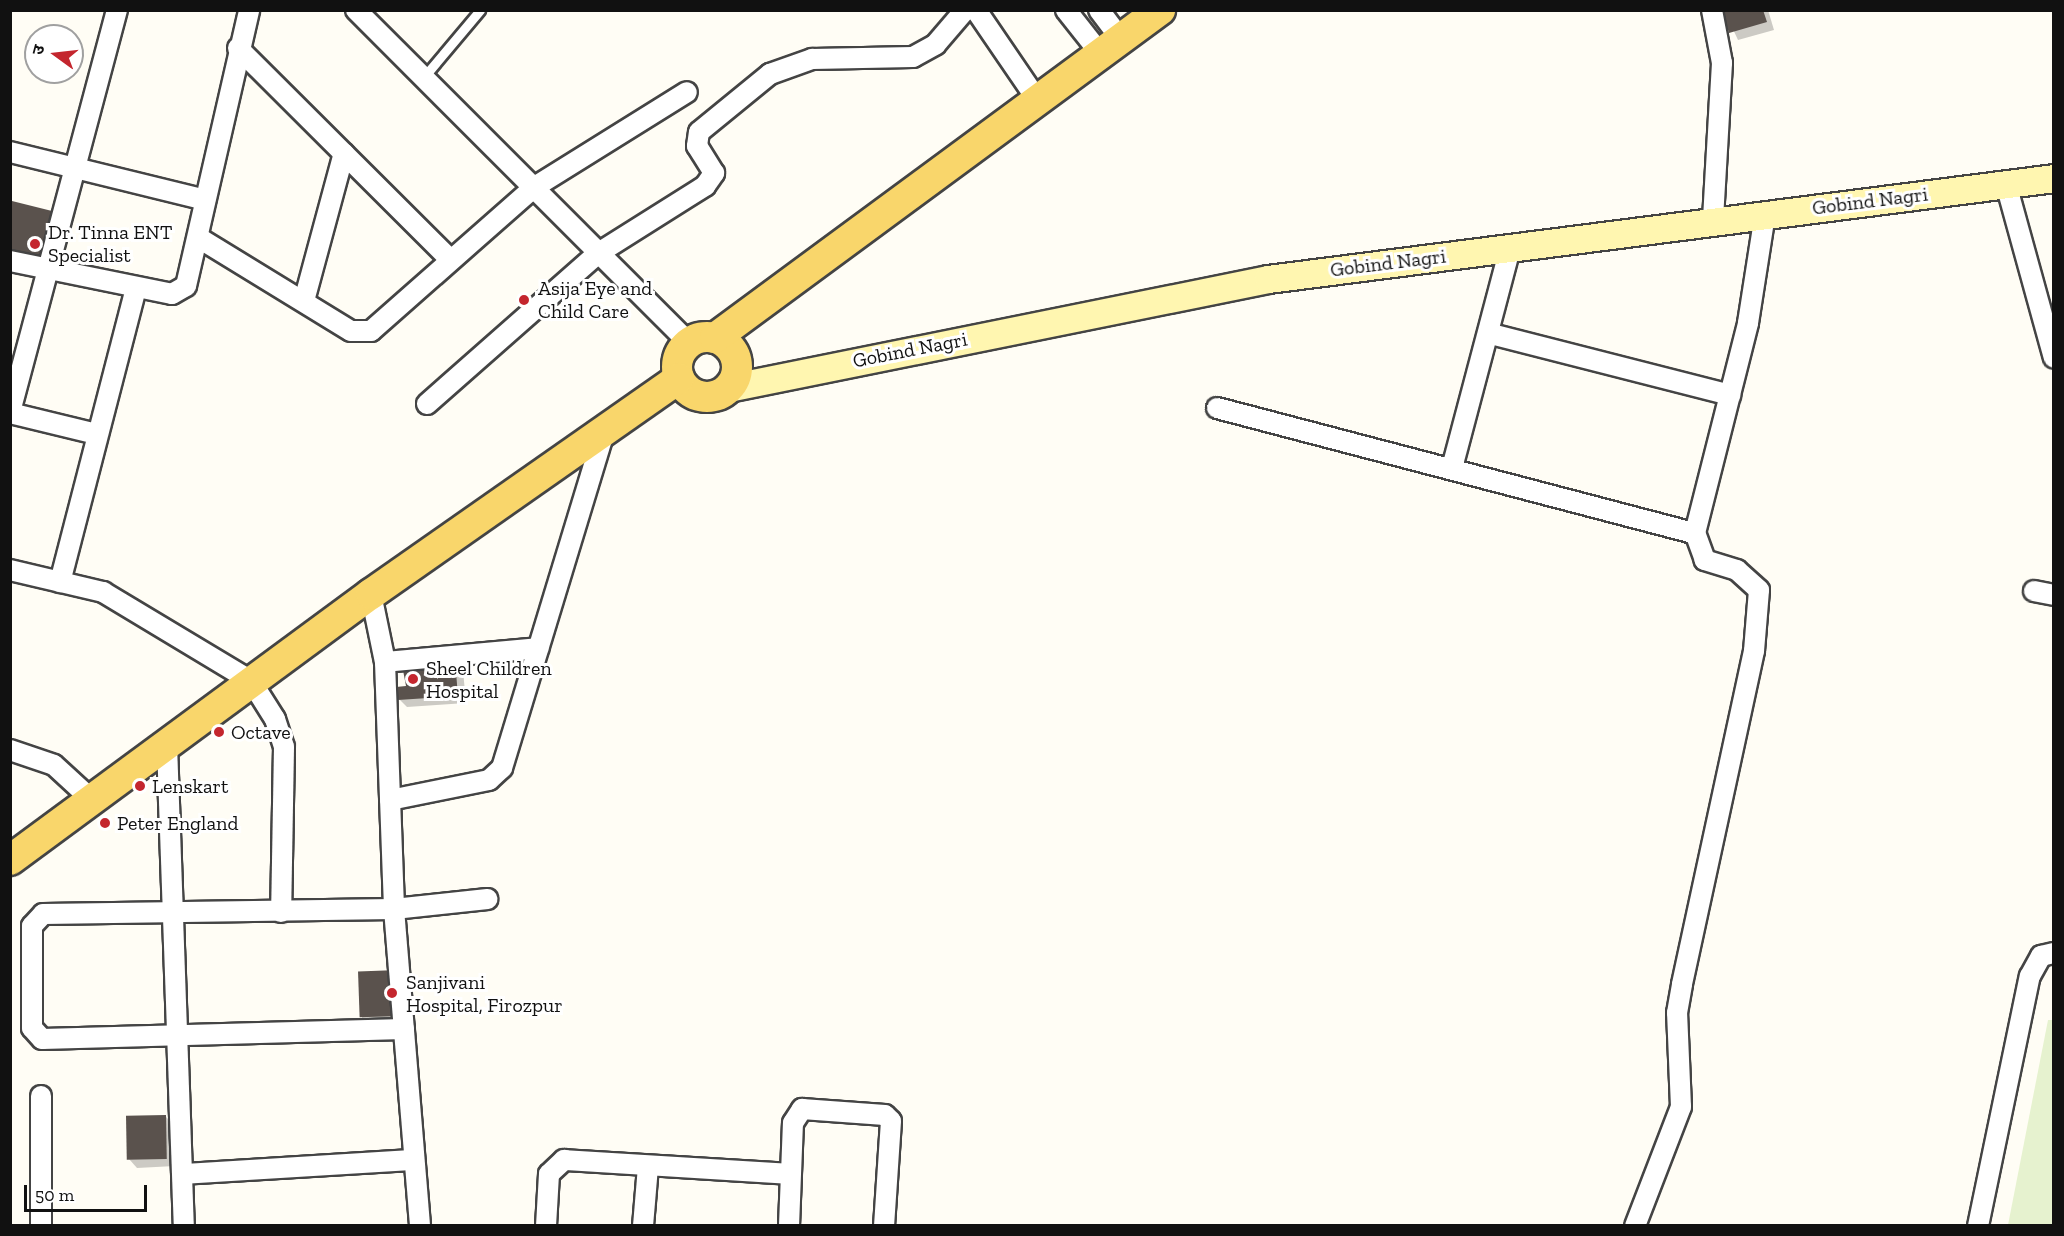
<!DOCTYPE html>
<meta charset="utf-8">
<style>
body{margin:0}
#map{position:relative;width:2064px;height:1236px;overflow:hidden;background:#fffdf5;font-family:"Zilla Slab","Noto Sans Devanagari",serif}
div>[style]{position:absolute}
.pitch>*{inset:0;background:#e6f2cf}
.shadow>*{inset:0;background:#0003}
.building>*{inset:0;background:#5a524d;transform-origin:0 0}
.roads{filter:drop-shadow(2px 0 #444) drop-shadow(-2px 0 #444) drop-shadow(0 2px #444) drop-shadow(0 -2px #444)}
.lane>*{height:9px;margin:-4.5px;padding:0 4.5px;transform-origin:4.5px;border-radius:4.5px;background:#fff}
.street>*{height:20px;margin:-10px;padding:0 10px;transform-origin:10px;border-radius:10px;background:#fff}
.secondary>*{height:27px;margin:-13.5px;padding:0 13.5px;transform-origin:13.5px;border-radius:13.5px;background:#fff6b0}
.primary>*{height:30px;margin:-15px;padding:0 15px;transform-origin:15px;border-radius:15px;background:#f9d66b}
.primary>.ring{margin:-15px;padding:0;box-sizing:content-box;background:none;border:30px solid #f9d66b;border-radius:50%}
.dots>*{width:16px;height:16px;translate:-50% -50%;box-sizing:border-box;border:3px solid #fff;border-radius:50%}
span{translate:-50% -50%;white-space:nowrap;text-align:center;line-height:1.15;-webkit-text-stroke:6px #fff;paint-order:stroke}
.street-label{font-size:20px;color:#111}
.poi-label{font-size:20px;color:#111}
.left{translate:0 -50%;text-align:left}
.frame{position:absolute;inset:0;border:12px solid #111;pointer-events:none}
.north{position:absolute;left:24px;top:24px;width:60px;height:60px;box-sizing:border-box;background:#fff;border:2px solid #a0a0a0;border-radius:50%;rotate:285deg;font-size:16px;font-weight:700;line-height:24px;text-align:center;color:#111}
.north::after{content:'';display:block;margin:auto;width:21px;height:27px;background:#c4262e;clip-path:polygon(50% 0,100% 100%,50% 72%,0 100%)}
.scale{position:absolute;left:24px;top:1185px;width:123px;height:27px;box-sizing:border-box;border:3px solid #111;border-top:0;padding-left:8px;font-size:18px;line-height:21px;white-space:nowrap;color:#111;-webkit-text-stroke:4px #fff;paint-order:stroke}
</style>
<div id="map">
<div class="pitch">
<div style="clip-path:polygon(2048px 1020px,2053px 1020px,2053px 1225px,2008px 1225px)"></div>
</div>
<div class="shadow">
<div style="clip-path:polygon(1724px 10px,1768px 10px,1774px 30px,1738px 40px)"></div>
<div style="clip-path:polygon(13px 202px,57px 267px,10px 255px)"></div>
<div style="clip-path:polygon(455px 662px,463px 670px,466px 703px,407px 707px,399px 699px,407px 687px)"></div>
<div style="clip-path:polygon(359px 974px,408px 1024px,370px 1026px,362px 1018px)"></div>
<div style="clip-path:polygon(165px 1116px,173px 1124px,175px 1166px,137px 1168px,129px 1159px)"></div>
</div>
<div class="building">
<div style="clip-path:polygon(1722px 10px,1763px 10px,1767px 22px,1729px 33px)"></div>
<div style="clip-path:polygon(12px 201px,60px 213px,49px 259px,10px 250px)"></div>
<div style="clip-path:polygon(455px 660px,458px 696px,398px 700px,396px 687px,406px 686px,402px 665px)"></div>
<div style="left:398px;top:970px;width:46px;height:40px;rotate:88deg"></div>
<div style="left:166px;top:1115px;width:44px;height:40px;rotate:89deg"></div>
</div>
<div class="roads">
<div class="lane">
<div style="left:423px;top:78px;width:89px;rotate:-50deg"></div>
</div>
<div class="street">
<div style="left:356px;top:10px;width:471px;rotate:45deg"></div>
<div style="left:976px;top:10px;width:107px;rotate:55.7deg"></div>
<div style="left:1066px;top:10px;width:55px;rotate:51.7deg"></div>
<div style="left:1099px;top:10px;width:36px;rotate:53deg"></div>
<div style="left:1712px;top:10px;width:54px;rotate:79.3deg"></div>
<div style="left:1722px;top:63px;width:158px;rotate:93.3deg"></div>
<div style="left:238px;top:48px;width:298px;rotate:44.9deg"></div>
<div style="left:10px;top:152px;width:201px;rotate:13.8deg"></div>
<div style="left:2006px;top:184px;width:180px;rotate:74.6deg"></div>
<div style="left:199px;top:238px;width:178px;rotate:31.5deg"></div>
<div style="left:351px;top:331px;width:20px"></div>
<div style="left:371px;top:331px;width:216px;rotate:-41.4deg"></div>
<div style="left:533px;top:188px;width:181px;rotate:-31.9deg"></div>
<div style="left:10px;top:261px;width:165px;rotate:11.5deg"></div>
<div style="left:172px;top:294px;width:16px;rotate:-30deg"></div>
<div style="left:186px;top:286px;width:283px;rotate:-77.1deg"></div>
<div style="left:304px;top:301px;width:153px;rotate:-74.9deg"></div>
<div style="left:1491px;top:334px;width:247px;rotate:14.3deg"></div>
<div style="left:427px;top:404px;width:227px;rotate:-41.4deg"></div>
<div style="left:597px;top:254px;width:128px;rotate:-32.2deg"></div>
<div style="left:705px;top:186px;width:16px;rotate:-55deg"></div>
<div style="left:714px;top:173px;width:32px;rotate:-122deg"></div>
<div style="left:697px;top:146px;width:14px;rotate:-82deg"></div>
<div style="left:699px;top:132px;width:92px;rotate:-39.2deg"></div>
<div style="left:770px;top:74px;width:45px;rotate:-19.7deg"></div>
<div style="left:812px;top:59px;width:101px;rotate:-1.1deg"></div>
<div style="left:913px;top:57px;width:26px;rotate:-29deg"></div>
<div style="left:936px;top:44px;width:45px;rotate:-49.5deg"></div>
<div style="left:1217px;top:408px;width:494px;rotate:14.7deg"></div>
<div style="left:10px;top:412px;width:416px;rotate:-75.1deg"></div>
<div style="left:10px;top:413px;width:89px;rotate:13.6deg"></div>
<div style="left:1452px;top:468px;width:228px;rotate:-75.2deg"></div>
<div style="left:10px;top:570px;width:96px;rotate:13.3deg"></div>
<div style="left:103px;top:592px;width:173px;rotate:31deg"></div>
<div style="left:251px;top:681px;width:45px;rotate:57.7deg"></div>
<div style="left:275px;top:719px;width:29px;rotate:72deg"></div>
<div style="left:284px;top:747px;width:165px;rotate:91deg"></div>
<div style="left:60px;top:582px;width:303px;rotate:-75.5deg"></div>
<div style="left:2034px;top:591px;width:20px;rotate:11deg"></div>
<div style="left:371px;top:594px;width:69px;rotate:78.4deg"></div>
<div style="left:385px;top:662px;width:247px;rotate:87.9deg"></div>
<div style="left:394px;top:909px;width:318px;rotate:85.3deg"></div>
<div style="left:385px;top:662px;width:154px;rotate:-5.2deg"></div>
<div style="left:167px;top:745px;width:481px;rotate:88deg"></div>
<div style="left:10px;top:750px;width:46px;rotate:18.8deg"></div>
<div style="left:54px;top:765px;width:52px;rotate:42.6deg"></div>
<div style="left:390px;top:800px;width:101px;rotate:-11.4deg"></div>
<div style="left:489px;top:780px;width:18px;rotate:-43deg"></div>
<div style="left:502px;top:768px;width:355px;rotate:-73.1deg"></div>
<div style="left:404px;top:1029px;width:362px;rotate:178.4deg"></div>
<div style="left:42px;top:1039px;width:15px;rotate:-132deg"></div>
<div style="left:32px;top:1028px;width:102px;rotate:-90deg"></div>
<div style="left:32px;top:926px;width:16px;rotate:-47deg"></div>
<div style="left:43px;top:914px;width:351px;rotate:-0.8deg"></div>
<div style="left:394px;top:909px;width:94px;rotate:-6.1deg"></div>
<div style="left:41px;top:1096px;width:130px;rotate:90deg"></div>
<div style="left:183px;top:1174px;width:231px;rotate:-3.5deg"></div>
<div style="left:546px;top:1226px;width:52px;rotate:-86.7deg"></div>
<div style="left:549px;top:1174px;width:21px;rotate:-43deg"></div>
<div style="left:564px;top:1160px;width:226px;rotate:3.5deg"></div>
<div style="left:643px;top:1226px;width:60px;rotate:-85.2deg"></div>
<div style="left:789px;top:1226px;width:103px;rotate:-87.8deg"></div>
<div style="left:793px;top:1123px;width:17px;rotate:-57deg"></div>
<div style="left:802px;top:1109px;width:83px;rotate:4.1deg"></div>
<div style="left:885px;top:1115px;width:8px;rotate:45deg"></div>
<div style="left:891px;top:1121px;width:105px;rotate:93.8deg"></div>
<div style="left:1635px;top:1226px;width:128px;rotate:-68.9deg"></div>
<div style="left:1681px;top:1107px;width:94px;rotate:-92.4deg"></div>
<div style="left:1677px;top:1013px;width:29px;rotate:-80deg"></div>
<div style="left:1682px;top:984px;width:341px;rotate:-77.8deg"></div>
<div style="left:1754px;top:651px;width:61px;rotate:-85.3deg"></div>
<div style="left:1759px;top:590px;width:30px;rotate:-138deg"></div>
<div style="left:1737px;top:570px;width:34px;rotate:-163deg"></div>
<div style="left:1705px;top:560px;width:29px;rotate:-110deg"></div>
<div style="left:1695px;top:533px;width:217px;rotate:-75.8deg"></div>
<div style="left:1748px;top:323px;width:110px;rotate:-81.1deg"></div>
<div style="left:1978px;top:1226px;width:255px;rotate:-78.3deg"></div>
<div style="left:2030px;top:976px;width:23px;rotate:-61deg"></div>
<div style="left:2041px;top:956px;width:13px;rotate:-13deg"></div>
</div>
<div class="secondary">
<div style="left:728px;top:388px;width:551px;rotate:-11.41deg"></div>
<div style="left:1268px;top:279px;width:792px;rotate:-7.32deg"></div>
</div>
<div class="primary">
<div class="ring" style="left:677px;top:337px;width:30px;height:30px"></div>
<div style="left:715px;top:338px;width:553px;rotate:-36.39deg"></div>
<div style="left:10px;top:860px;width:448px;rotate:-36.4deg"></div>
<div style="left:371px;top:594px;width:376px;rotate:-35deg"></div>
</div>
</div>
<div class="dots">
<div style="left:35px;top:244px;background:#c4262e"></div>
<div style="left:524px;top:300px;background:#c4262e"></div>
<div style="left:413px;top:679px;background:#c4262e"></div>
<div style="left:219px;top:732px;background:#c4262e"></div>
<div style="left:140px;top:786px;background:#c4262e"></div>
<div style="left:105px;top:823px;background:#c4262e"></div>
<div style="left:392px;top:993px;background:#c4262e"></div>
</div>
<div class="street-label">
<span style="left:1870px;top:201px;rotate:-7deg">Gobind Nagri</span>
<span style="left:1388px;top:263px;rotate:-7deg">Gobind Nagri</span>
<span style="left:910px;top:350px;rotate:-11deg">Gobind Nagri</span>
</div>
<div class="poi-label">
<span class="left" style="left:48px;top:244px">Dr. Tinna ENT<br>Specialist</span>
<span class="left" style="left:538px;top:300px">Asija Eye and<br>Child Care</span>
<span class="left" style="left:426px;top:680px">Sheel Children<br>Hospital</span>
<span class="left" style="left:231px;top:732px">Octave</span>
<span class="left" style="left:152px;top:786px">Lenskart</span>
<span class="left" style="left:117px;top:823px">Peter England</span>
<span class="left" style="left:406px;top:994px">Sanjivani<br>Hospital, Firozpur</span>
</div>
<div class="frame"></div>
<div class="north">उ</div>
<div class="scale">50 m</div>
</div>
